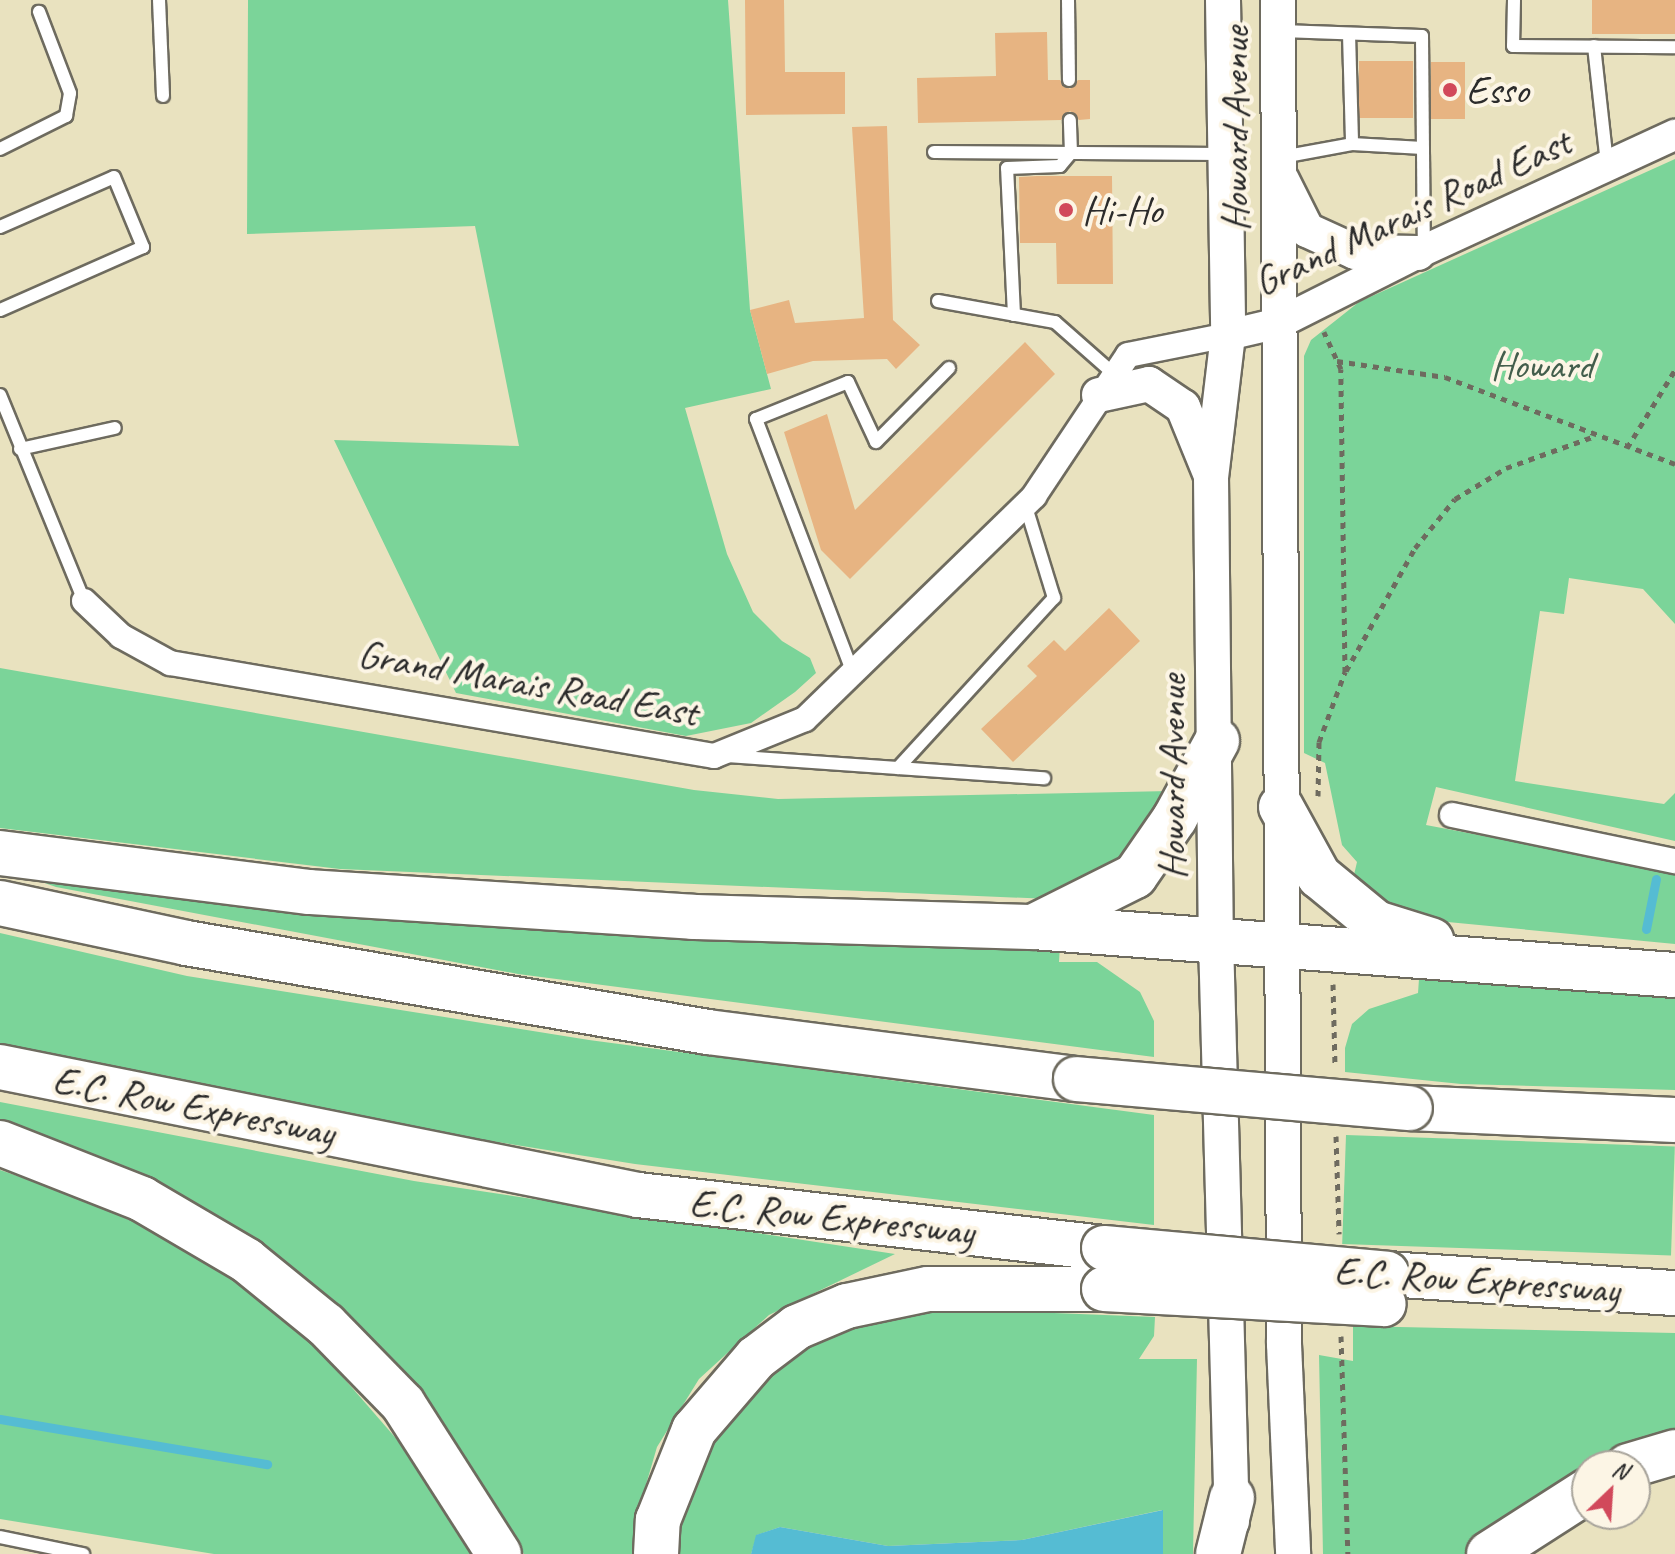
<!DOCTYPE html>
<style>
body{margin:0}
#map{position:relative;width:1675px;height:1554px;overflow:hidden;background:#e9e2bf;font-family:Caveat,sans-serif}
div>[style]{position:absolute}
.green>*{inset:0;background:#7bd499;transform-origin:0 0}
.water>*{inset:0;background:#55bcd3}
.stream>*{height:9px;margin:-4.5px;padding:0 4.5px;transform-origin:4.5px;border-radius:4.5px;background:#55bcd3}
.building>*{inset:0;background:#e7b482;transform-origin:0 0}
.path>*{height:5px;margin-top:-2.5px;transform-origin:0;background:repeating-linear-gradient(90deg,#6e6b5f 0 6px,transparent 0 12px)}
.roads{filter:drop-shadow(2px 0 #6e6b5f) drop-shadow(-2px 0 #6e6b5f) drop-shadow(0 2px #6e6b5f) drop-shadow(0 -2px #6e6b5f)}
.service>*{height:12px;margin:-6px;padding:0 6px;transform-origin:6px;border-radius:6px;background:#fff}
.minor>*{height:24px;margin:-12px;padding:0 12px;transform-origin:12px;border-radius:12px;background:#fff}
.tertiary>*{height:30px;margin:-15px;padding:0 15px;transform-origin:15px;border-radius:15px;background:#fff}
.secondary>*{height:34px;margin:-17px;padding:0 17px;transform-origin:17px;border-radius:17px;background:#fff}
.motorway>*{height:44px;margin:-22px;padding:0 22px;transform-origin:22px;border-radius:22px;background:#fff}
.bridges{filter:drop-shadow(2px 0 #6e6b5f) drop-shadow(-2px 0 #6e6b5f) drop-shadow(0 2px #6e6b5f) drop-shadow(0 -2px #6e6b5f)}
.motorway-bridge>*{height:44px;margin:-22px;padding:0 22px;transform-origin:22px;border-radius:22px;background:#fff}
.dots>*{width:22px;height:22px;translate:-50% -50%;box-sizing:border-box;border:4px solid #fcf5e5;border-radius:50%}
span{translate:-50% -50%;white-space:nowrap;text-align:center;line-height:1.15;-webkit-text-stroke:8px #fcf5e5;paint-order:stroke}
.poi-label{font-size:40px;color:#2b2b2b}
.left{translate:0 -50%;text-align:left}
.street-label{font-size:40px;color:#2b2b2b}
.park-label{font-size:40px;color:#435e4c}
.north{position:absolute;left:1571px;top:1450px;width:80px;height:80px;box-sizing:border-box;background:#fcf5e5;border:2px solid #a8a49b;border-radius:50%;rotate:25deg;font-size:22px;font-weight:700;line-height:32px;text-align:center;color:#2b2b2b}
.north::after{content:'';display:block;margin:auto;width:28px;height:36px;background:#d1495b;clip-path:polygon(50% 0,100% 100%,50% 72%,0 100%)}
</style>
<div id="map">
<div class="green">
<div style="clip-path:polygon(248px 0,728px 0,750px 310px,771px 389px,685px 408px,727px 554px,753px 612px,782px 641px,810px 658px,816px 673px,795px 692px,751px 723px,686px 736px,456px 693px,334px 440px,519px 446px,475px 226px,247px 234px)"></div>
<div style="clip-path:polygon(1675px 159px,1675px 624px,1643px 589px,1569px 578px,1564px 614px,1540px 611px,1515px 781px,1664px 804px,1675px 793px,1675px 841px,1436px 787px,1426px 825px,1675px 872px,1675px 944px,1406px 918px,1353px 879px,1357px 862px,1342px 845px,1325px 763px,1304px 753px,1304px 356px,1311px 340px,1359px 302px)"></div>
<div style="clip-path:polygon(0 668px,694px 790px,778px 799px,1170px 791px,1110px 874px,1050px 899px,340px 869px,0 828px)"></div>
<div style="clip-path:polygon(8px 870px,1060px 945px,1059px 962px,1097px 962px,1140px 992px,1154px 1021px,1154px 1057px,518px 974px,56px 887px)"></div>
<div style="clip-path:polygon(0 933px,187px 976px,589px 1040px,1154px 1115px,1154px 1225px,635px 1164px,246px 1102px,0 1047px)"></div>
<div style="clip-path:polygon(1502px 977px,1675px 991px,1675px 1090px,1461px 1084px,1345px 1072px,1345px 1048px,1352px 1024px,1369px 1009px,1418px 993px,1419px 979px,1502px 986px)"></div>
<div style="clip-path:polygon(0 1102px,414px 1181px,895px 1254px,769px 1315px,699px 1379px,657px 1447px,638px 1512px,635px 1554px,524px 1554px,410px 1384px,315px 1285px,259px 1243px,0 1124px)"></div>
<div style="left:1346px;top:1135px;width:329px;height:109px;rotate:2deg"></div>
<div style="clip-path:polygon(0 1170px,76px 1196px,196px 1250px,289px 1315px,400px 1443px,471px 1554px,214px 1554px,0 1519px)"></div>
<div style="clip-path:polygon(923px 1308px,1155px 1317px,1154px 1336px,1139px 1359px,1197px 1359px,1193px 1554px,1163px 1554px,1162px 1510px,1022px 1540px,888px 1546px,780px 1527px,757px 1535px,751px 1554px,674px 1554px,678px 1512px,700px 1452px,737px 1396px,801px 1345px,869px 1320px)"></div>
<div style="clip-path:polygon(1353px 1326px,1675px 1333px,1675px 1435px,1587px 1466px,1587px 1471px,1506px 1519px,1465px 1554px,1323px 1554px,1319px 1355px,1353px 1361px)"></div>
</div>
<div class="water">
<div style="clip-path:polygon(1163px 1510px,1163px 1554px,751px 1554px,756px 1535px,780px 1527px,888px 1546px,1022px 1540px)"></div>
</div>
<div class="stream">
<div style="left:1646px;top:929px;width:51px;rotate:-78.7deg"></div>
<div style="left:0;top:1419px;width:271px;rotate:9.6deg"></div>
</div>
<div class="building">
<div style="clip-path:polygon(745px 0,784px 0,785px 72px,845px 72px,845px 114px,746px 115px)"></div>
<div style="left:1592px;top:0;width:83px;height:34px"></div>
<div style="clip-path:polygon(1047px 32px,1048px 80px,1060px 80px,1070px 89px,1078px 80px,1090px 80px,1090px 119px,1079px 120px,1070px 111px,1061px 120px,918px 123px,917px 78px,996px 76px,995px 33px)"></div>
<div style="left:1359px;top:61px;width:54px;height:57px"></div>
<div style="left:1431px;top:62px;width:34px;height:57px"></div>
<div style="clip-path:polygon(887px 126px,893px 320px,920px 345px,896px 369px,887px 359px,813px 361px,767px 374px,750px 310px,789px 300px,795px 323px,864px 318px,852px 127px)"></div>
<div style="clip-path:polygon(1037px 176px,1112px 176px,1113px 284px,1057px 284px,1056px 243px,1020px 243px,1019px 177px)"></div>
<div style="clip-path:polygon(1025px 342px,1055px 374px,850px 579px,821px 550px,784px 432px,827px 414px,855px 510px)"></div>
<div style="clip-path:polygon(1109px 608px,1140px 641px,1013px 762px,981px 729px,1037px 676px,1027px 666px,1054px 640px,1065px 651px)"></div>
</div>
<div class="path">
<div style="left:1337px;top:361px;width:109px;rotate:8.4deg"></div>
<div style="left:1445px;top:377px;width:246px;rotate:20.7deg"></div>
<div style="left:1627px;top:448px;width:92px;rotate:-58.4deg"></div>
<div style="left:1346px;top:671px;width:141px;rotate:-60.7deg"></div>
<div style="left:1415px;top:548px;width:63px;rotate:-50.8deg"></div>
<div style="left:1455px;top:499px;width:60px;rotate:-31.3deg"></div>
<div style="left:1506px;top:468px;width:95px;rotate:-19.8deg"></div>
<div style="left:1318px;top:796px;width:54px;rotate:-88.9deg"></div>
<div style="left:1319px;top:742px;width:75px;rotate:-69.6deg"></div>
<div style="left:1345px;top:672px;width:303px;rotate:-90.8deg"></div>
<div style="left:1341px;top:369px;width:41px;rotate:-114.7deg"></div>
<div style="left:1333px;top:984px;width:82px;rotate:88.6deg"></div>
<div style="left:1336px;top:1136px;width:98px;rotate:88.2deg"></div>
<div style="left:1341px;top:1336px;width:218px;rotate:88.2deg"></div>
</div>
<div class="roads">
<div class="service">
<div style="left:159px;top:0;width:96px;rotate:87.6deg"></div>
<div style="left:1068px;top:0;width:80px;rotate:89.3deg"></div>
<div style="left:1514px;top:0;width:46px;rotate:91.2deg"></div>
<div style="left:1513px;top:46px;width:162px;rotate:0.4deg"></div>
<div style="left:1281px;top:31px;width:141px;rotate:2deg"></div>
<div style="left:1422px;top:36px;width:212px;rotate:89.5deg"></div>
<div style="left:1349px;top:34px;width:110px;rotate:88.4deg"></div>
<div style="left:1594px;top:46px;width:118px;rotate:83.7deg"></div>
<div style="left:0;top:149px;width:74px;rotate:-26.6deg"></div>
<div style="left:66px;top:116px;width:23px;rotate:-80deg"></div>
<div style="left:70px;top:93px;width:87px;rotate:-110.9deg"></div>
<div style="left:934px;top:152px;width:288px;rotate:0.4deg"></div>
<div style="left:1282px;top:157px;width:71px;rotate:-10.5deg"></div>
<div style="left:1352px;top:144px;width:71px;rotate:3.2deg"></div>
<div style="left:0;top:227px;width:124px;rotate:-23.7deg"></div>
<div style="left:114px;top:177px;width:76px;rotate:67.5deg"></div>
<div style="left:143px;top:247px;width:156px;rotate:156.2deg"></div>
<div style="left:938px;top:301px;width:119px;rotate:10.2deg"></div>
<div style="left:1055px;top:322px;width:79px;rotate:41.4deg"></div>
<div style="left:1014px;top:315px;width:147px;rotate:-92.7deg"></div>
<div style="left:1007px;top:168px;width:53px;rotate:-2.2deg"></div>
<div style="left:1060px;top:166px;width:17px;rotate:-50deg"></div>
<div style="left:1071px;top:153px;width:33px;rotate:-92deg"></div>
<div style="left:0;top:395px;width:222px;rotate:67.8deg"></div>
<div style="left:20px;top:449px;width:97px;rotate:-12.5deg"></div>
<div style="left:853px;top:673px;width:272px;rotate:-110.9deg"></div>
<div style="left:756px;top:419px;width:99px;rotate:-21.9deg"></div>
<div style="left:848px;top:382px;width:66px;rotate:65deg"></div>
<div style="left:876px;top:442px;width:104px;rotate:-45.4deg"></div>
<div style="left:726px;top:756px;width:319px;rotate:4deg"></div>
<div style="left:898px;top:768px;width:231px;rotate:-47.5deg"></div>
<div style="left:1054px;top:598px;width:98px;rotate:-107.1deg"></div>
<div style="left:0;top:1537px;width:85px;rotate:11.6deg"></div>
</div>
<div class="minor">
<div style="left:84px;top:601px;width:51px;rotate:43.4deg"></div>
<div style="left:121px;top:636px;width:56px;rotate:28.9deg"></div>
<div style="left:170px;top:663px;width:552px;rotate:9.7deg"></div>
<div style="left:714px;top:756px;width:98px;rotate:-22.1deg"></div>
<div style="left:805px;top:719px;width:320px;rotate:-44.2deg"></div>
<div style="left:1034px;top:496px;width:169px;rotate:-56.3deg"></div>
<div style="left:1128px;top:355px;width:102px;rotate:-11.3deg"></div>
<div style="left:1452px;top:815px;width:228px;rotate:11.7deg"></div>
</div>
<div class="tertiary">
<div style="left:1228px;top:335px;width:52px;rotate:-13.2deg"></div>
<div style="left:1279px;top:323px;width:156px;rotate:-26.7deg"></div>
<div style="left:1418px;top:253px;width:283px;rotate:-24.7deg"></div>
</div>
<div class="secondary">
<div style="left:1223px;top:0;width:335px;rotate:89.1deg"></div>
<div style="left:1228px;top:335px;width:143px;rotate:96.8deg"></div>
<div style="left:1211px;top:477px;width:463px;rotate:89.4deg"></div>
<div style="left:1216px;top:940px;width:582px;rotate:88.43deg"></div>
<div style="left:1278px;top:0;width:1344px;rotate:89.74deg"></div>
<div style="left:1284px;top:1344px;width:210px;rotate:87.5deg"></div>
<div style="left:1282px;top:180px;width:56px;rotate:63.4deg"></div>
<div style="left:1307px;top:230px;width:53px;rotate:24.6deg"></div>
<div style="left:1355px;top:252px;width:63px;rotate:0.9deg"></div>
<div style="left:1099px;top:395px;width:51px;rotate:-12.4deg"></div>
<div style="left:1149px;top:384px;width:41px;rotate:34.1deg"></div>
<div style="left:1183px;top:407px;width:71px;rotate:67.8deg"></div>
</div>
<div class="motorway">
<div style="left:1281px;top:807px;width:79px;rotate:61.2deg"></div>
<div style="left:1319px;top:876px;width:74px;rotate:39.5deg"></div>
<div style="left:1376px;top:923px;width:58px;rotate:17.2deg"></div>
<div style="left:0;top:853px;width:312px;rotate:7.2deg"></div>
<div style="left:310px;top:892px;width:384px;rotate:3.7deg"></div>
<div style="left:693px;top:917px;width:340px;rotate:1.7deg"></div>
<div style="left:1033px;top:927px;width:644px;rotate:4.28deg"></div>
<div style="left:0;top:903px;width:190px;rotate:12.1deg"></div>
<div style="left:186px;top:943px;width:530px;rotate:9.68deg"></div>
<div style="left:708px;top:1032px;width:371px;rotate:7.3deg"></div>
<div style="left:1033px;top:927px;width:114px;rotate:-26.6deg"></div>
<div style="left:1135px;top:876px;width:70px;rotate:-55.4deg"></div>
<div style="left:1175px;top:818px;width:88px;rotate:-61.4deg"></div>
<div style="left:0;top:1067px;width:651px;rotate:11.34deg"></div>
<div style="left:638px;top:1195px;width:469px;rotate:6.5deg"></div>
<div style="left:1410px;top:1108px;width:265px;rotate:2.6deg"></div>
<div style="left:0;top:1143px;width:153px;rotate:21.5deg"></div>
<div style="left:142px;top:1199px;width:121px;rotate:30.4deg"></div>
<div style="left:246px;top:1260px;width:103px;rotate:39.1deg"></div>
<div style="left:326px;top:1325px;width:110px;rotate:45.7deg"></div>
<div style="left:403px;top:1404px;width:178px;rotate:57.4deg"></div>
<div style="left:1387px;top:1274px;width:289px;rotate:3.8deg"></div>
<div style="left:1628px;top:1466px;width:49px;rotate:-16.6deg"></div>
<div style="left:656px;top:1554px;width:34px;rotate:-87deg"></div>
<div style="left:658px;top:1520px;width:97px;rotate:-68.2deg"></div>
<div style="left:694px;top:1430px;width:95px;rotate:-49.3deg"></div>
<div style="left:756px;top:1358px;width:51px;rotate:-37.1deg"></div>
<div style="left:797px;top:1327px;width:54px;rotate:-22.8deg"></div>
<div style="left:847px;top:1306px;width:83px;rotate:-11.9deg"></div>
<div style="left:928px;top:1289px;width:176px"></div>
<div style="left:1218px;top:1554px;width:58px;rotate:-76deg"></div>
<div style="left:1489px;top:1554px;width:117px;rotate:-32.7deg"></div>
</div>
</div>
<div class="bridges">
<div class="motorway-bridge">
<div style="left:1076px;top:1079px;width:335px;rotate:5deg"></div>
<div style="left:1104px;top:1248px;width:284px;rotate:5.2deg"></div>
<div style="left:1104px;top:1289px;width:280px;rotate:3.1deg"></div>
</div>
</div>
<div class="dots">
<div style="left:1450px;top:90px;background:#d1495b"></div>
<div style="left:1066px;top:210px;background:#d1495b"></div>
</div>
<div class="poi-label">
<span class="left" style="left:1466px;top:90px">Esso</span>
<span class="left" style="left:1082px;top:210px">Hi-Ho</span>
</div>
<div class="street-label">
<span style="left:1235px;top:129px;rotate:-90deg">Howard Avenue</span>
<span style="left:1412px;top:212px;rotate:-25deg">Grand Marais Road East</span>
<span style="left:528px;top:683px;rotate:10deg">Grand Marais Road East</span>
<span style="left:1172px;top:777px;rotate:-90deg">Howard Avenue</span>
<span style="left:194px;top:1106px;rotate:11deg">E.C. Row Expressway</span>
<span style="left:832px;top:1217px;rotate:6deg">E.C. Row Expressway</span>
<span style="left:1477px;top:1280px;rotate:4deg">E.C. Row Expressway</span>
</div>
<div class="park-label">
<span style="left:1542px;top:365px">Howard</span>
</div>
<div class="north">N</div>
</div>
